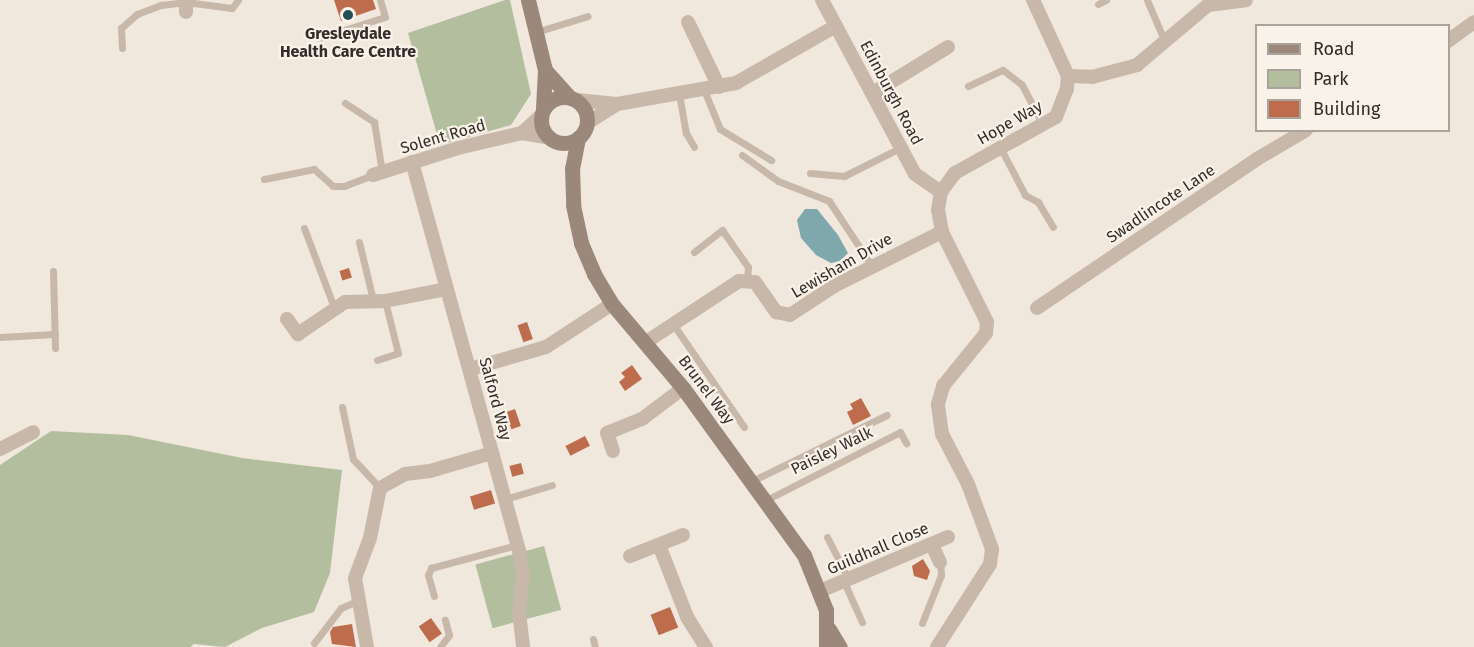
<!DOCTYPE html>
<style>
body{margin:0}
#map{position:relative;width:1474px;height:647px;overflow:hidden;background:#f0e8dd;font-family:"Fira Sans",sans-serif}
div>[style]{position:absolute}
.green>*{inset:0;background:#b2be9e;transform-origin:0 0}
.water>*{inset:0;background:#7ea8ab}
.building>*{inset:0;background:#bd6d4e;transform-origin:0 0}
.lane>*{height:7px;margin:-3.5px;padding:0 3.5px;transform-origin:3.5px;border-radius:3.5px;background:#c8b8a9}
.street>*{height:14px;margin:-7px;padding:0 7px;transform-origin:7px;border-radius:7px;background:#c8b8a9}
.secondary>*{height:15px;margin:-7.5px;padding:0 7.5px;transform-origin:7.5px;border-radius:7.5px;background:#9b887b}
.secondary>.ring{margin:-7.5px;padding:0;box-sizing:content-box;background:none;border:15px solid #9b887b;border-radius:50%}
.dots>*{width:16px;height:16px;translate:-50% -50%;box-sizing:border-box;border:3px solid #f8f2e9;border-radius:50%}
span{translate:-50% -50%;white-space:nowrap;text-align:center;line-height:1.15;-webkit-text-stroke:4.5px #f8f2e9;paint-order:stroke}
.poi-label{font-size:16px;color:#352d29;font-weight:700}
.street-label{font-size:16px;color:#352d29}
.legend{position:absolute;left:1255px;top:24px;width:195px;height:108px;box-sizing:border-box;background:#f8f2e9;border:2px solid #aaa39c;margin:0;padding:8px 10px;list-style:none;font-size:18px;color:#352d29}
.legend li{display:flex;align-items:center;gap:12px;height:30px}
.legend b{width:30px;border:2px solid #aaa39c}
</style>
<div id="map">
<div class="green">
<div style="clip-path:polygon(505px 0,510px 0,531px 94px,511px 125px,440px 145px,408px 33px)"></div>
<div style="clip-path:polygon(51px 431px,128px 435px,242px 458px,342px 470px,330px 573px,314px 612px,262px 628px,225px 647px,194px 644px,190px 647px,0 647px,0 465px)"></div>
<div style="left:544px;top:546px;width:66px;height:71px;rotate:75deg"></div>
</div>
<div class="water">
<div style="clip-path:polygon(805px 209px,817px 209px,838px 235px,848px 253px,840px 261px,831px 263px,816px 255px,801px 238px,797px 220px)"></div>
</div>
<div class="building">
<div style="clip-path:polygon(334px 0,373px 0,376px 9px,341px 21px)"></div>
<div style="left:349px;top:268px;width:10px;height:10px;rotate:73deg"></div>
<div style="left:527px;top:322px;width:18px;height:10px;rotate:71deg"></div>
<div style="clip-path:polygon(632px 365px,642px 379px,625px 391px,619px 382px,625px 377px,621px 373px)"></div>
<div style="clip-path:polygon(861px 398px,871px 416px,853px 425px,847px 412px,853px 409px,850px 404px)"></div>
<div style="left:515px;top:409px;width:18px;height:10px;rotate:71deg"></div>
<div style="left:585px;top:436px;width:11px;height:22px;rotate:63deg"></div>
<div style="left:521px;top:463px;width:11px;height:12px;rotate:75deg"></div>
<div style="left:491px;top:490px;width:14px;height:22px;rotate:73deg"></div>
<div style="clip-path:polygon(923px 559px,930px 571px,927px 580px,914px 576px,912px 566px)"></div>
<div style="left:670px;top:607px;width:22px;height:21px;rotate:68deg"></div>
<div style="left:431px;top:618px;width:19px;height:15px;rotate:55deg"></div>
<div style="clip-path:polygon(352px 624px,356px 647px,332px 644px,330px 632px,333px 627px)"></div>
</div>
<div class="lane">
<div style="left:1147px;top:0;width:46px;rotate:66.8deg"></div>
<div style="left:1098px;top:4px;width:9px;rotate:-27deg"></div>
<div style="left:536px;top:32px;width:54px;rotate:-17.1deg"></div>
<div style="left:319px;top:38px;width:69px;rotate:-17.7deg"></div>
<div style="left:385px;top:17px;width:18px;rotate:-106deg"></div>
<div style="left:122px;top:48px;width:20px;rotate:-93deg"></div>
<div style="left:121px;top:28px;width:21px;rotate:-41deg"></div>
<div style="left:137px;top:14px;width:26px;rotate:-21deg"></div>
<div style="left:161px;top:5px;width:25px;rotate:-7deg"></div>
<div style="left:186px;top:2px;width:46px;rotate:7.4deg"></div>
<div style="left:232px;top:8px;width:10px;rotate:-53deg"></div>
<div style="left:968px;top:86px;width:38px;rotate:-25deg"></div>
<div style="left:1003px;top:70px;width:24px;rotate:38deg"></div>
<div style="left:1022px;top:85px;width:45px;rotate:62.3deg"></div>
<div style="left:704px;top:90px;width:42px;rotate:67.7deg"></div>
<div style="left:720px;top:129px;width:60px;rotate:31.3deg"></div>
<div style="left:679px;top:94px;width:40px;rotate:80deg"></div>
<div style="left:686px;top:133px;width:16px;rotate:60deg"></div>
<div style="left:345px;top:103px;width:35px;rotate:33deg"></div>
<div style="left:374px;top:122px;width:51px;rotate:80.9deg"></div>
<div style="left:1001px;top:149px;width:52px;rotate:62.4deg"></div>
<div style="left:1025px;top:195px;width:15px;rotate:28deg"></div>
<div style="left:1038px;top:202px;width:29px;rotate:59deg"></div>
<div style="left:742px;top:155px;width:44px;rotate:35.8deg"></div>
<div style="left:778px;top:181px;width:55px;rotate:21.4deg"></div>
<div style="left:829px;top:201px;width:78px;rotate:56.5deg"></div>
<div style="left:810px;top:173px;width:34px;rotate:5deg"></div>
<div style="left:844px;top:176px;width:65px;rotate:-26.6deg"></div>
<div style="left:264px;top:179px;width:51px;rotate:-11.3deg"></div>
<div style="left:314px;top:169px;width:25px;rotate:42deg"></div>
<div style="left:333px;top:186px;width:11px"></div>
<div style="left:344px;top:186px;width:31px;rotate:-21deg"></div>
<div style="left:304px;top:228px;width:88px;rotate:69.3deg"></div>
<div style="left:359px;top:242px;width:60px;rotate:76.4deg"></div>
<div style="left:694px;top:252px;width:36px;rotate:-38deg"></div>
<div style="left:722px;top:230px;width:45px;rotate:54.9deg"></div>
<div style="left:748px;top:267px;width:13px;rotate:94deg"></div>
<div style="left:53px;top:271px;width:77px;rotate:88.5deg"></div>
<div style="left:673px;top:324px;width:125px;rotate:55.4deg"></div>
<div style="left:0;top:337px;width:55px;rotate:-3.1deg"></div>
<div style="left:377px;top:360px;width:22px;rotate:-18deg"></div>
<div style="left:398px;top:353px;width:54px;rotate:-104deg"></div>
<div style="left:342px;top:407px;width:53px;rotate:78.1deg"></div>
<div style="left:353px;top:459px;width:40px;rotate:47deg"></div>
<div style="left:752px;top:481px;width:150px;rotate:-26.1deg"></div>
<div style="left:505px;top:499px;width:49px;rotate:-16.6deg"></div>
<div style="left:766px;top:500px;width:150px;rotate:-26.9deg"></div>
<div style="left:900px;top:432px;width:13px;rotate:61deg"></div>
<div style="left:827px;top:537px;width:48px;rotate:62.9deg"></div>
<div style="left:844px;top:582px;width:44px;rotate:65.8deg"></div>
<div style="left:434px;top:596px;width:22px;rotate:-106deg"></div>
<div style="left:428px;top:575px;width:8px;rotate:-67deg"></div>
<div style="left:431px;top:568px;width:89px;rotate:-15deg"></div>
<div style="left:922px;top:623px;width:52px;rotate:-68.4deg"></div>
<div style="left:941px;top:575px;width:13px;rotate:-94deg"></div>
<div style="left:593px;top:639px;width:8px;rotate:76deg"></div>
<div style="left:314px;top:643px;width:44px;rotate:-52.4deg"></div>
<div style="left:341px;top:608px;width:17px;rotate:-24deg"></div>
<div style="left:440px;top:647px;width:15px;rotate:-53deg"></div>
<div style="left:449px;top:635px;width:16px;rotate:-105deg"></div>
</div>
<div class="street">
<div style="left:822px;top:0;width:197px;rotate:61.9deg"></div>
<div style="left:915px;top:174px;width:32px;rotate:35deg"></div>
<div style="left:186px;top:12px;width:12px;rotate:-90deg"></div>
<div style="left:688px;top:22px;width:72px;rotate:64.5deg"></div>
<div style="left:1448px;top:41px;width:32px;rotate:-36deg"></div>
<div style="left:1068px;top:76px;width:24px;rotate:2deg"></div>
<div style="left:1092px;top:77px;width:47px;rotate:-14.9deg"></div>
<div style="left:1137px;top:65px;width:93px;rotate:-40.2deg"></div>
<div style="left:1208px;top:5px;width:38px;rotate:-7deg"></div>
<div style="left:873px;top:93px;width:88px;rotate:-31.5deg"></div>
<div style="left:577px;top:100px;width:40px;rotate:5.7deg"></div>
<div style="left:617px;top:104px;width:121px;rotate:-10deg"></div>
<div style="left:736px;top:83px;width:115px;rotate:-29.7deg"></div>
<div style="left:587px;top:123px;width:36px;rotate:-32deg"></div>
<div style="left:522px;top:133px;width:26px;rotate:-43deg"></div>
<div style="left:412px;top:162px;width:403px;rotate:74.6deg"></div>
<div style="left:519px;top:551px;width:23px;rotate:80deg"></div>
<div style="left:523px;top:574px;width:39px;rotate:96deg"></div>
<div style="left:519px;top:613px;width:34px;rotate:83deg"></div>
<div style="left:373px;top:175px;width:89px;rotate:-17.6deg"></div>
<div style="left:458px;top:148px;width:66px;rotate:-13.2deg"></div>
<div style="left:522px;top:133px;width:28px;rotate:10deg"></div>
<div style="left:1037px;top:308px;width:266px;rotate:-34.1deg"></div>
<div style="left:1257px;top:159px;width:57px;rotate:-30.6deg"></div>
<div style="left:287px;top:319px;width:19px;rotate:54deg"></div>
<div style="left:298px;top:334px;width:57px;rotate:-34.2deg"></div>
<div style="left:345px;top:302px;width:40px;rotate:-1.4deg"></div>
<div style="left:385px;top:301px;width:62px;rotate:-11.1deg"></div>
<div style="left:646px;top:342px;width:111px;rotate:-33.3deg"></div>
<div style="left:739px;top:281px;width:16px;rotate:4deg"></div>
<div style="left:755px;top:282px;width:37px;rotate:55deg"></div>
<div style="left:776px;top:312px;width:14px;rotate:12deg"></div>
<div style="left:790px;top:315px;width:53px;rotate:-33.4deg"></div>
<div style="left:834px;top:286px;width:121px;rotate:-26.6deg"></div>
<div style="left:470px;top:369px;width:79px;rotate:-16.1deg"></div>
<div style="left:546px;top:347px;width:79px;rotate:-33.1deg"></div>
<div style="left:0;top:449px;width:37px;rotate:-27deg"></div>
<div style="left:613px;top:451px;width:19px;rotate:-108deg"></div>
<div style="left:607px;top:433px;width:38px;rotate:-22deg"></div>
<div style="left:642px;top:419px;width:51px;rotate:-37.1deg"></div>
<div style="left:659px;top:545px;width:77px;rotate:68.7deg"></div>
<div style="left:687px;top:617px;width:36px;rotate:58deg"></div>
<div style="left:932px;top:545px;width:19px;rotate:65deg"></div>
<div style="left:630px;top:556px;width:57px;rotate:-21.6deg"></div>
<div style="left:820px;top:591px;width:139px;rotate:-22.9deg"></div>
<div style="left:367px;top:647px;width:70px;rotate:-99.9deg"></div>
<div style="left:355px;top:578px;width:43px;rotate:-69.4deg"></div>
<div style="left:370px;top:538px;width:51px;rotate:-78.7deg"></div>
<div style="left:380px;top:488px;width:29px;rotate:-29deg"></div>
<div style="left:405px;top:474px;width:25px;rotate:-7deg"></div>
<div style="left:430px;top:471px;width:65px;rotate:-16.2deg"></div>
<div style="left:937px;top:647px;width:98px;rotate:-57.4deg"></div>
<div style="left:990px;top:564px;width:15px;rotate:-82deg"></div>
<div style="left:992px;top:549px;width:69px;rotate:-110.3deg"></div>
<div style="left:968px;top:484px;width:56px;rotate:-117.5deg"></div>
<div style="left:942px;top:434px;width:30px;rotate:-98deg"></div>
<div style="left:938px;top:404px;width:19px;rotate:-74deg"></div>
<div style="left:943px;top:386px;width:68px;rotate:-50.9deg"></div>
<div style="left:986px;top:333px;width:11px;rotate:-85deg"></div>
<div style="left:987px;top:322px;width:101px;rotate:-116.6deg"></div>
<div style="left:942px;top:232px;width:22px;rotate:-100deg"></div>
<div style="left:938px;top:210px;width:18px;rotate:-81deg"></div>
<div style="left:941px;top:192px;width:24px;rotate:-54deg"></div>
<div style="left:955px;top:173px;width:115px;rotate:-29deg"></div>
<div style="left:1056px;top:117px;width:30px;rotate:-69deg"></div>
<div style="left:1067px;top:89px;width:13px;rotate:-86deg"></div>
<div style="left:1068px;top:76px;width:84px;rotate:-114.7deg"></div>
</div>
<div class="secondary">
<div style="left:528px;top:0;width:72px;rotate:76.3deg"></div>
<div style="left:545px;top:70px;width:39px;rotate:93deg"></div>
<div style="left:545px;top:70px;width:36px;rotate:48deg"></div>
<div class="ring" style="left:541px;top:97px;width:31px;height:31px"></div>
<div style="left:578px;top:138px;width:31px;rotate:101deg"></div>
<div style="left:572px;top:168px;width:37px;rotate:88deg"></div>
<div style="left:573px;top:205px;width:39px;rotate:78deg"></div>
<div style="left:581px;top:243px;width:34px;rotate:67deg"></div>
<div style="left:594px;top:274px;width:35px;rotate:59deg"></div>
<div style="left:612px;top:304px;width:110px;rotate:49.8deg"></div>
<div style="left:683px;top:388px;width:206px;rotate:54.1deg"></div>
<div style="left:804px;top:555px;width:59px;rotate:68.2deg"></div>
<div style="left:826px;top:610px;width:37px;rotate:90deg"></div>
<div style="left:829px;top:629px;width:21px;rotate:59deg"></div>
</div>
<div class="dots">
<div style="left:348px;top:15px;background:#214f54"></div>
</div>
<div class="poi-label">
<span style="left:348px;top:43px">Gresleydale<br>Health Care Centre</span>
</div>
<div class="street-label">
<span style="left:891px;top:93px;rotate:62deg">Edinburgh Road</span>
<span style="left:1010px;top:123px;rotate:-30deg">Hope Way</span>
<span style="left:443px;top:137px;rotate:-16deg">Solent Road</span>
<span style="left:1161px;top:204px;rotate:-34deg">Swadlincote Lane</span>
<span style="left:842px;top:266px;rotate:-30deg">Lewisham Drive</span>
<span style="left:706px;top:390px;rotate:53deg">Brunel Way</span>
<span style="left:495px;top:399px;rotate:75deg">Salford Way</span>
<span style="left:832px;top:451px;rotate:-26deg">Paisley Walk</span>
<span style="left:878px;top:549px;rotate:-23deg">Guildhall Close</span>
</div>
<ul class="legend">
<li><b style="height:8px;background:#9b887b"></b>Road</li>
<li><b style="height:16px;background:#b2be9e"></b>Park</li>
<li><b style="height:16px;background:#bd6d4e"></b>Building</li>
</ul>
</div>
